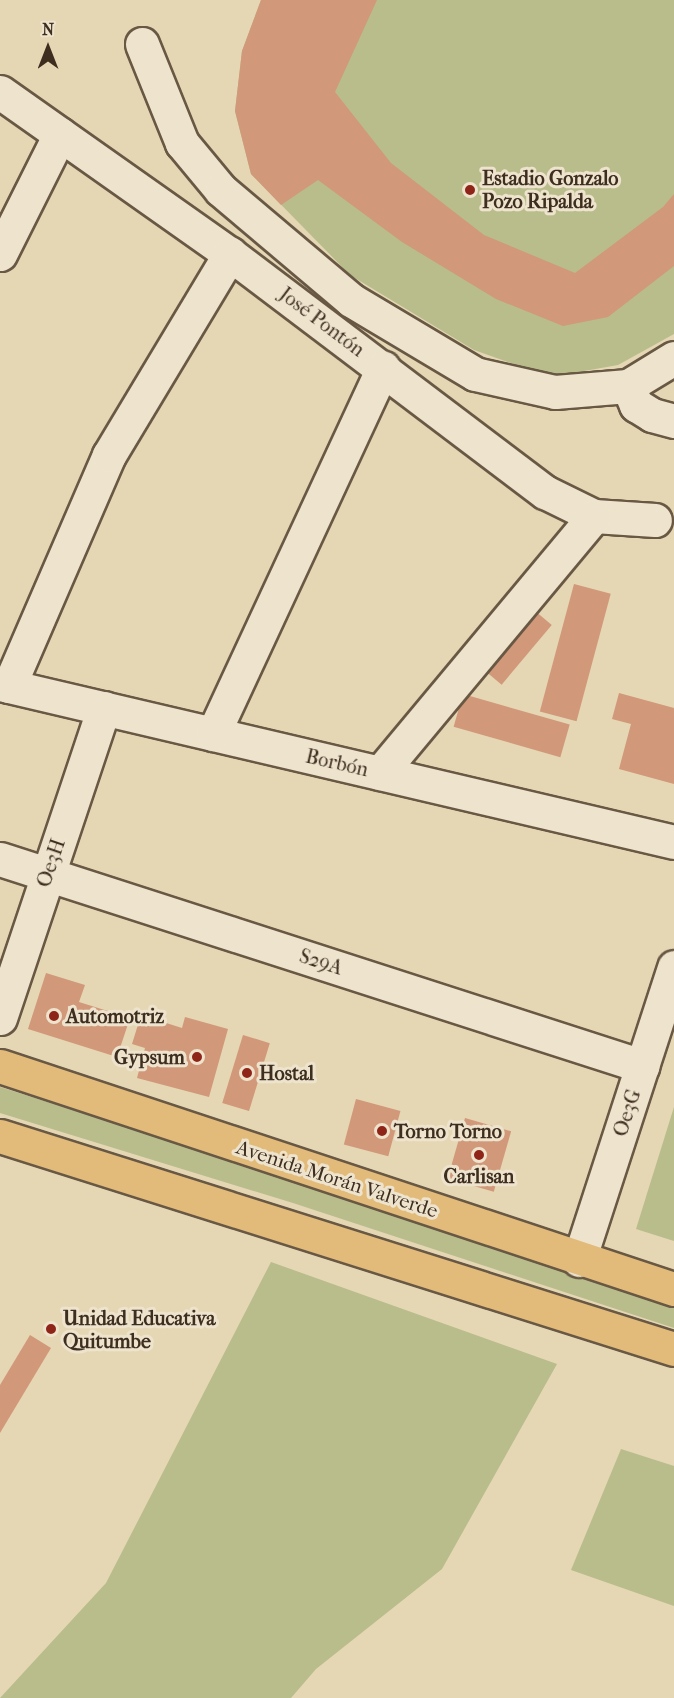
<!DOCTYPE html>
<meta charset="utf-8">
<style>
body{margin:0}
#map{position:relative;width:674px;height:1698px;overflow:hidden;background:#e5d6b4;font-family:"IM FELL French Canon",serif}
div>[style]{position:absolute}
.green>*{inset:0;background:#b8bd8b}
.building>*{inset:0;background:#d19879;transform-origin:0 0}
.roads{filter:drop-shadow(2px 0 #685844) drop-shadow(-2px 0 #685844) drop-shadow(0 2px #685844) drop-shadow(0 -2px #685844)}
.minor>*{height:33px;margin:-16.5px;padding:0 16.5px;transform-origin:16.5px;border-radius:16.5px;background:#eee4ce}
.major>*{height:33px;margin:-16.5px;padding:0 16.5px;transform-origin:16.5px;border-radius:16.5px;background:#e2bb7a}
.dots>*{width:16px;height:16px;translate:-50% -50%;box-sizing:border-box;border:3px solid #eee4ce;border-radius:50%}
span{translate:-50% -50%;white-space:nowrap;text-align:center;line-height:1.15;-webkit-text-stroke:6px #eee4ce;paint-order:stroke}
.poi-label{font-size:20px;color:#3e2e1f;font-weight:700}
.left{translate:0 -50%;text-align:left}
.right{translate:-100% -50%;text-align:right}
.street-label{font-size:20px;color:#3e2e1f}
.north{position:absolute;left:18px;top:18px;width:60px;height:60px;-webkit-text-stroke:4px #eee4ce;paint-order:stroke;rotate:0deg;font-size:16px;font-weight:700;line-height:24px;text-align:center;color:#3e2e1f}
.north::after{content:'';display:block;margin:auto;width:21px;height:27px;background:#3e2e1f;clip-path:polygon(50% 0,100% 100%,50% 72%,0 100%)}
</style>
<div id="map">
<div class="green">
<div style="clip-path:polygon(261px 0,674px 0,674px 334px,618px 365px,550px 377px,474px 350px,350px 275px,251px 174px,235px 111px,242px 51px)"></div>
<div style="clip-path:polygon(0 1087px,674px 1299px,674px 1328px,293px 1203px,0 1113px)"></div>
<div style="clip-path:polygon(674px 1107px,674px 1241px,636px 1229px)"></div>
<div style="clip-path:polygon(271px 1262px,557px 1364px,442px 1569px,316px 1669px,291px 1698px,0 1698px,106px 1583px)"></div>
<div style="clip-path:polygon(621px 1449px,674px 1466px,674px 1606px,571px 1570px)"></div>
</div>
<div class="building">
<div style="clip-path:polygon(261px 0,377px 0,335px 92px,391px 163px,484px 235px,575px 273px,663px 207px,674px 194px,674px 266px,608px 317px,563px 326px,496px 299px,402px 242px,318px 180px,281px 205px,251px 174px,235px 111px,242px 51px)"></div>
<div style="left:574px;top:584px;width:38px;height:132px;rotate:15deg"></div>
<div style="left:528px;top:605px;width:31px;height:78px;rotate:40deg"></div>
<div style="clip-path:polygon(619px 693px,674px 708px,674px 784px,619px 769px,631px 724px,612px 719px)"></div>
<div style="left:463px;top:694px;width:111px;height:34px;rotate:16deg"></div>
<div style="clip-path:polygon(46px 973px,85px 985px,79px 1002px,130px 1018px,117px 1057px,28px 1029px)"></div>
<div style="clip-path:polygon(141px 1015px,182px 1028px,185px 1017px,228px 1029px,209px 1097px,137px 1078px,145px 1048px,132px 1044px)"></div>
<div style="left:243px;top:1035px;width:28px;height:71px;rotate:17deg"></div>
<div style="left:356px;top:1099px;width:46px;height:47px;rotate:15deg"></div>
<div style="left:465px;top:1118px;width:48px;height:63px;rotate:16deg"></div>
<div style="clip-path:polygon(30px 1335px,51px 1348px,0 1433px,0 1385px)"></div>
</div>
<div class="roads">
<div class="minor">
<div style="left:142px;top:44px;width:107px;rotate:68deg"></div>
<div style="left:182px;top:143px;width:61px;rotate:50.3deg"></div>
<div style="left:221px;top:190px;width:170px;rotate:40.2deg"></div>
<div style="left:351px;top:300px;width:144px;rotate:30.8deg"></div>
<div style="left:475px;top:374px;width:82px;rotate:12.7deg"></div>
<div style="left:555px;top:392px;width:73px;rotate:-4.7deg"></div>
<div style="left:628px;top:386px;width:54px;rotate:-31.3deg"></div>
<div style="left:0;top:92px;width:281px;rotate:35.2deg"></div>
<div style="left:230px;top:254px;width:395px;rotate:37.1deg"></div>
<div style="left:545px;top:492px;width:55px;rotate:26.1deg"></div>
<div style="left:594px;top:516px;width:61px;rotate:3.8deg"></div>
<div style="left:0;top:254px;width:134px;rotate:-63.4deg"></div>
<div style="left:628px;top:386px;width:21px;rotate:67deg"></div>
<div style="left:636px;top:405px;width:19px;rotate:32deg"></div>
<div style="left:652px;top:415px;width:23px;rotate:15deg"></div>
<div style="left:0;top:684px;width:692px;rotate:13.19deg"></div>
<div style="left:9px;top:686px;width:252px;rotate:-66.6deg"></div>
<div style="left:109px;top:455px;width:235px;rotate:-59deg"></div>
<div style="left:213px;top:734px;width:404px;rotate:-65.1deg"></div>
<div style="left:380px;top:773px;width:334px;rotate:-50.2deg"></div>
<div style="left:0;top:859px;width:675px;rotate:17.87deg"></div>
<div style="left:0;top:1018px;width:327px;rotate:-71.5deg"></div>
<div style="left:579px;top:1260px;width:308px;rotate:-72deg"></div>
</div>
<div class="major">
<div style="left:0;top:1066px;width:710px;rotate:18.31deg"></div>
<div style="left:0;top:1136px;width:707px;rotate:17.54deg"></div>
</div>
</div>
<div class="dots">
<div style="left:470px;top:190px;background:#8f2418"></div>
<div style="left:54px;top:1016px;background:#8f2418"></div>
<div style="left:197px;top:1057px;background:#8f2418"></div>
<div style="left:247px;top:1073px;background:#8f2418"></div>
<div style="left:382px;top:1131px;background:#8f2418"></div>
<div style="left:479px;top:1155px;background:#8f2418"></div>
<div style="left:51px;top:1329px;background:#8f2418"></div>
</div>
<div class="poi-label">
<span class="left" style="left:482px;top:190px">Estadio Gonzalo<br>Pozo Ripalda</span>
<span class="left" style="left:66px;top:1016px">Automotriz</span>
<span class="right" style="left:185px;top:1057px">Gypsum</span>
<span class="left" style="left:259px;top:1073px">Hostal</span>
<span class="left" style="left:394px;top:1131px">Torno Torno</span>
<span style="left:479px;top:1176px">Carlisan</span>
<span class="left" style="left:63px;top:1330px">Unidad Educativa<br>Quitumbe</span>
</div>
<div class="street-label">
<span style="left:322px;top:322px;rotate:37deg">José Pontón</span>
<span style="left:337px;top:763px;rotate:13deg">Borbón</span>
<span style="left:51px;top:863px;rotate:-71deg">Oe3H</span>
<span style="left:321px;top:962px;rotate:18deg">S29A</span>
<span style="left:627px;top:1113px;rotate:-72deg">Oe3G</span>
<span style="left:337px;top:1179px;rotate:18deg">Avenida Morán Valverde</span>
</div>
<div class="north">N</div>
</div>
